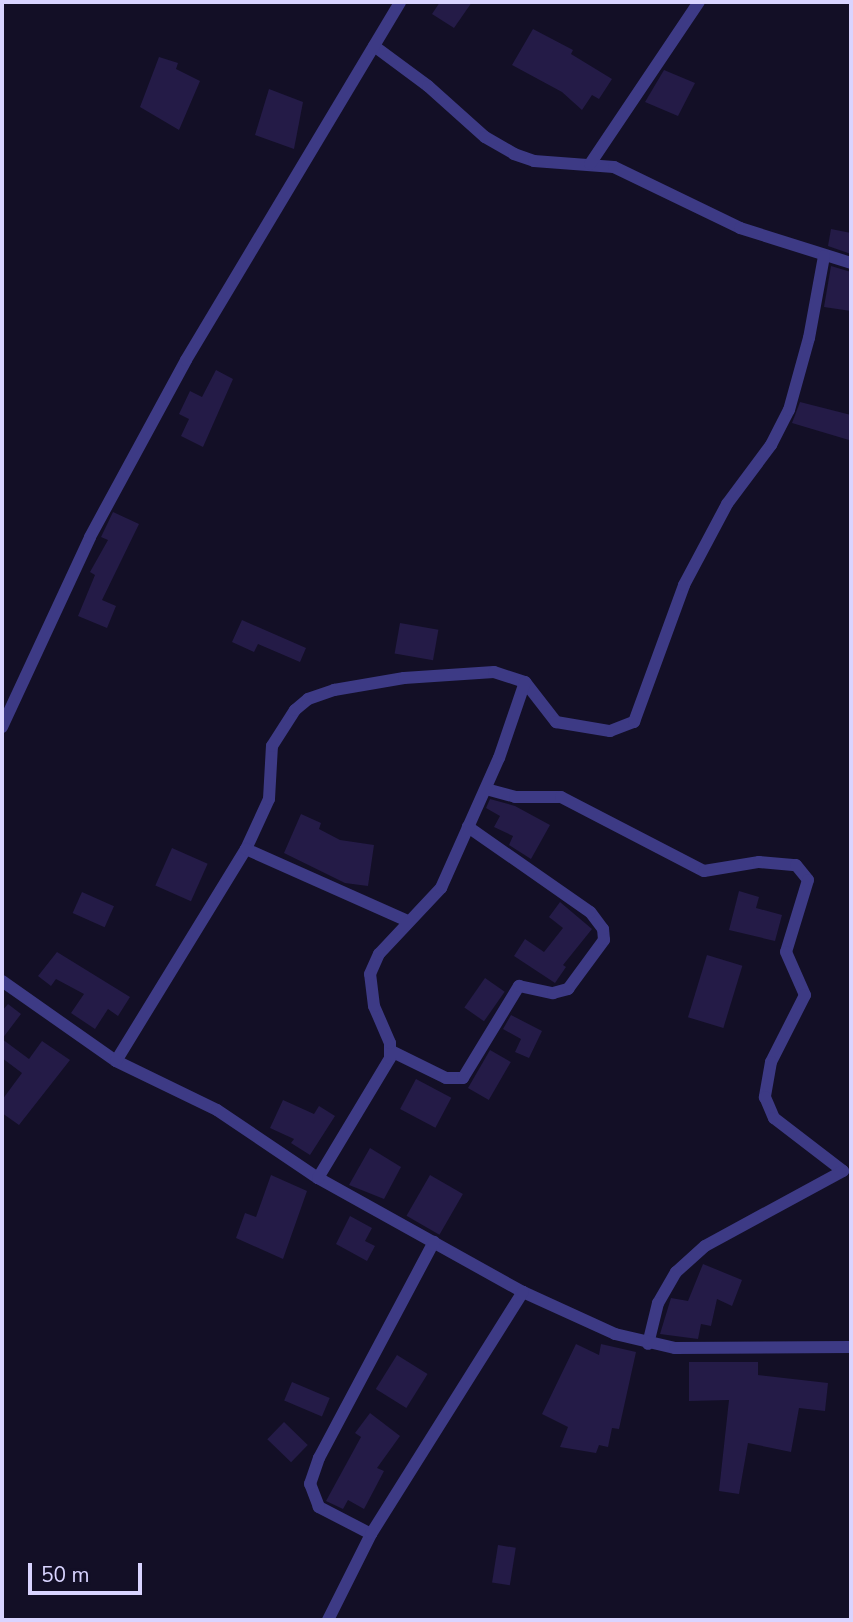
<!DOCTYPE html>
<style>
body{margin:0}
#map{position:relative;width:853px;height:1622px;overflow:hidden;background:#130f26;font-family:"Nunito Sans",sans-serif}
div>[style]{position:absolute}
.building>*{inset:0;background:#241b47;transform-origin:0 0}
.street>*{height:12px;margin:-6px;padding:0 6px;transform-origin:6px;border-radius:6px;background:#3d3a85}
span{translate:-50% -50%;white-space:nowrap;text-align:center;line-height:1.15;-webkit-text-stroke:7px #130f26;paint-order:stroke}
.frame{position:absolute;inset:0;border:4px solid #d9d4ff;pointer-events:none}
.scale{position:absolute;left:28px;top:1563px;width:114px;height:32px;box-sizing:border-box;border:4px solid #d9d4ff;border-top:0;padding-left:9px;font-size:21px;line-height:24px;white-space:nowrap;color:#d9d4ff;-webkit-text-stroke:5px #130f26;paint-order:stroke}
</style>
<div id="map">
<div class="building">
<div style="clip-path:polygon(440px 2px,472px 2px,454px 28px,432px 14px)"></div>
<div style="clip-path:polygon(533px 29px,573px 50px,571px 54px,612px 79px,599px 99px,592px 95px,582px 110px,562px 92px,512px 65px)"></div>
<div style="clip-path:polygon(159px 57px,178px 63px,176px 69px,200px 81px,179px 130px,140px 107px)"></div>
<div style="clip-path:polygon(664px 70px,695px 83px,678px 116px,645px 102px)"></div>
<div style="clip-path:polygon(269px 89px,303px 102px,294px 149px,255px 135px)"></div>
<div style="clip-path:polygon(831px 229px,851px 233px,851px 254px,828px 246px)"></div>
<div style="clip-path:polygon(831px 266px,851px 272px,851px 311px,824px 307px)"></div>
<div style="clip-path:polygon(216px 370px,233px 379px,203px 447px,181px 436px,189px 419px,179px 414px,190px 391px,202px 397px)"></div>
<div style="clip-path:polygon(800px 402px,851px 415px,849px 440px,792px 423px)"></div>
<div style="clip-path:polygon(113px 512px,139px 524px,102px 600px,116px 606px,107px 628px,78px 616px,95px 575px,90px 572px,108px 540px,101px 537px)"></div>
<div style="clip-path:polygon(242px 620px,306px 648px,300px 662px,258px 644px,254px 652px,232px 642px)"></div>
<div style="left:400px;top:623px;width:39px;height:31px;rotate:10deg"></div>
<div style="clip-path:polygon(490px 799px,515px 806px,550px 825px,531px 859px,509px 845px,513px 836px,494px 827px,500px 816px,486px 808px)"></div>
<div style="clip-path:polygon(301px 814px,321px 823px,319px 829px,340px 840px,374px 845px,368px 886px,345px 883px,284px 853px)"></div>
<div style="left:172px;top:848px;width:39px;height:41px;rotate:24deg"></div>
<div style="clip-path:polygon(739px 891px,759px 897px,756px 908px,782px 915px,775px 941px,729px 930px)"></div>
<div style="left:82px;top:892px;width:35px;height:23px;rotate:24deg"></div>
<div style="clip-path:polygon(560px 902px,592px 929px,563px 965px,566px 967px,555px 983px,514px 956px,525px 939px,544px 952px,563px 928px,549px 917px)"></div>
<div style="clip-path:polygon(57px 952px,130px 997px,118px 1016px,108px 1009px,95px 1029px,71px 1013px,84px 994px,56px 979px,51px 986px,38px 976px)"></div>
<div style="left:707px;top:955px;width:37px;height:65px;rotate:17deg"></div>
<div style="left:485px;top:978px;width:24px;height:36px;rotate:35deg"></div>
<div style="clip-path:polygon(8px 1004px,21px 1014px,2px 1039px,29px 1059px,42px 1041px,70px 1060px,19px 1125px,2px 1113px,2px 1100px,22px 1073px,2px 1058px,2px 1011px)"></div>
<div style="clip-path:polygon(511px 1015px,542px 1031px,529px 1058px,515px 1052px,521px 1039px,503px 1029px)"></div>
<div style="left:490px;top:1050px;width:24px;height:44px;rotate:30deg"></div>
<div style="left:416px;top:1079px;width:40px;height:34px;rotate:28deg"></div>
<div style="clip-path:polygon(283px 1100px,314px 1114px,319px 1106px,335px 1116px,310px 1155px,291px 1143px,294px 1139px,270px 1128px)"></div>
<div style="clip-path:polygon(370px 1148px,401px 1167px,384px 1199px,349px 1185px)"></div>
<div style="clip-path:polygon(271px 1175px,307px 1191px,283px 1259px,236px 1238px,245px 1213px,256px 1217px)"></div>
<div style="left:430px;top:1175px;width:38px;height:47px;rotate:30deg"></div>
<div style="clip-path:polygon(350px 1216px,372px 1228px,365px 1241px,375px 1246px,367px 1261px,336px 1244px)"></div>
<div style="clip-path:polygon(703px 1264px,742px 1280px,732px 1306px,717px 1299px,711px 1326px,701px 1324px,698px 1339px,660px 1334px,671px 1298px,688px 1301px)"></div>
<div style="clip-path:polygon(576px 1344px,599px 1355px,601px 1344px,636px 1352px,619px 1429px,612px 1428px,608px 1447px,599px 1445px,596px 1453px,560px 1447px,568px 1427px,542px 1414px)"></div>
<div style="left:397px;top:1355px;width:36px;height:40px;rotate:32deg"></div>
<div style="clip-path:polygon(689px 1362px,758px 1362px,758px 1375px,828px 1383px,825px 1411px,799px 1408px,791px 1452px,748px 1443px,739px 1494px,719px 1491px,729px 1400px,689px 1401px)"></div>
<div style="left:292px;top:1382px;width:41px;height:20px;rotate:23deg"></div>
<div style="clip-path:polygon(370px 1413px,400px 1436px,377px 1468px,384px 1471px,364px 1509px,348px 1500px,343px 1509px,326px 1501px,361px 1437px,355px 1433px)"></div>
<div style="left:284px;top:1422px;width:33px;height:24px;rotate:44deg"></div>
<div style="left:498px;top:1545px;width:18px;height:38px;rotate:9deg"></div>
</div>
<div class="street">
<div style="left:374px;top:46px;width:67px;rotate:36.5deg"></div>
<div style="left:428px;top:86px;width:76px;rotate:41.8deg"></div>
<div style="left:485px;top:137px;width:34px;rotate:30deg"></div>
<div style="left:514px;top:154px;width:21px;rotate:19deg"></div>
<div style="left:534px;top:161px;width:80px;rotate:4.3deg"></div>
<div style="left:614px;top:167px;width:140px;rotate:25.8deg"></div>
<div style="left:740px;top:228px;width:116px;rotate:17.5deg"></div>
<div style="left:590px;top:164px;width:195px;rotate:-56.1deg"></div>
<div style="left:2px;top:727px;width:209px;rotate:-65.1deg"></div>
<div style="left:90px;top:537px;width:201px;rotate:-61.5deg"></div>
<div style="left:186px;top:360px;width:417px;rotate:-59.1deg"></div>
<div style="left:486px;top:789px;width:30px;rotate:15deg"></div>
<div style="left:515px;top:797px;width:46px"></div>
<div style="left:561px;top:797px;width:161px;rotate:27.4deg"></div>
<div style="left:704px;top:871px;width:56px;rotate:-9.3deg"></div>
<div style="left:759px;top:862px;width:37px;rotate:5deg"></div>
<div style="left:796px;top:865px;width:19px;rotate:51deg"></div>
<div style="left:808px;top:880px;width:75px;rotate:107deg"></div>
<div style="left:786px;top:952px;width:47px;rotate:66.2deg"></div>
<div style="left:805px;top:995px;width:75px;rotate:116.9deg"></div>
<div style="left:771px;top:1062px;width:36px;rotate:100deg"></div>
<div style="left:765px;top:1097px;width:23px;rotate:67deg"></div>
<div style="left:774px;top:1118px;width:87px;rotate:37.5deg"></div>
<div style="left:843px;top:1171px;width:157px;rotate:151.5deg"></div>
<div style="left:705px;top:1246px;width:39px;rotate:138deg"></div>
<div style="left:676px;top:1272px;width:36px;rotate:120deg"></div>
<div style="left:658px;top:1303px;width:42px;rotate:103.7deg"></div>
<div style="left:246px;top:849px;width:55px;rotate:-65.3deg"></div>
<div style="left:269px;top:799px;width:53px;rotate:-86.8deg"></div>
<div style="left:272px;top:746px;width:43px;rotate:-57.4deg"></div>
<div style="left:295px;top:710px;width:17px;rotate:-40deg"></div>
<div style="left:308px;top:699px;width:28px;rotate:-19deg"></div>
<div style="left:334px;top:690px;width:71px;rotate:-9.7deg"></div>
<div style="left:404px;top:678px;width:90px;rotate:-3.8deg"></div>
<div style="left:494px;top:672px;width:33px;rotate:18deg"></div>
<div style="left:525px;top:682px;width:51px;rotate:52.2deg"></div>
<div style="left:556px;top:722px;width:55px;rotate:9.5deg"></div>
<div style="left:610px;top:731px;width:26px;rotate:-21deg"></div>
<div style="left:634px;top:722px;width:146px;rotate:-69.9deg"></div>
<div style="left:684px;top:585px;width:92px;rotate:-62deg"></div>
<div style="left:727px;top:504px;width:74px;rotate:-53.3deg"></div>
<div style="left:771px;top:445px;width:39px;rotate:-63deg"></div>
<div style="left:789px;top:410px;width:75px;rotate:-74.5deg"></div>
<div style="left:809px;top:338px;width:83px;rotate:-79.6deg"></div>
<div style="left:2px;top:981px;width:139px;rotate:35.1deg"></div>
<div style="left:116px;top:1061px;width:112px;rotate:25.9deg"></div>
<div style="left:217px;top:1110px;width:122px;rotate:34deg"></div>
<div style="left:318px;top:1178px;width:235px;rotate:29.1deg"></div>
<div style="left:523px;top:1292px;width:101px;rotate:24.5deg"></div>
<div style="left:615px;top:1334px;width:62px;rotate:13.1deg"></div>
<div style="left:675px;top:1348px;width:176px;rotate:-0.3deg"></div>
<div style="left:391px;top:1051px;width:61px;rotate:26.1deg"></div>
<div style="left:446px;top:1078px;width:17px"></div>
<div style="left:463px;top:1078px;width:108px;rotate:-58.7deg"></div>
<div style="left:519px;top:986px;width:35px;rotate:12deg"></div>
<div style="left:553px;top:993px;width:16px;rotate:-15deg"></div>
<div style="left:568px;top:989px;width:61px;rotate:-53.7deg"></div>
<div style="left:604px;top:940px;width:11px;rotate:-95deg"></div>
<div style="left:603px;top:929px;width:21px;rotate:-127deg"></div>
<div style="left:590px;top:912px;width:149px;rotate:-145.1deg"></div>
<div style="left:116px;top:1061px;width:249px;rotate:-58.5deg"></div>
<div style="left:246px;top:849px;width:177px;rotate:24deg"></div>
<div style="left:318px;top:1178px;width:140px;rotate:-59deg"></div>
<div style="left:390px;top:1058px;width:15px;rotate:-90deg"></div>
<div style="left:390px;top:1043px;width:40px;rotate:-113.4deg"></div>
<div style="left:374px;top:1006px;width:32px;rotate:-97deg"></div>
<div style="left:370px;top:974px;width:22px;rotate:-66deg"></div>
<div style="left:379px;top:954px;width:91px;rotate:-46.8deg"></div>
<div style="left:441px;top:888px;width:142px;rotate:-66deg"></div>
<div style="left:499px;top:758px;width:80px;rotate:-71.1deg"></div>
<div style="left:371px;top:1534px;width:59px;rotate:-152.6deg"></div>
<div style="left:319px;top:1507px;width:25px;rotate:-111deg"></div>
<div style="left:310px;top:1484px;width:28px;rotate:-71deg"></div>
<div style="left:319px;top:1458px;width:245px;rotate:-62deg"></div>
<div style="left:328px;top:1620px;width:96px;rotate:-63.4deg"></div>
<div style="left:371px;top:1534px;width:286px;rotate:-57.9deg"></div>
</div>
<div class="frame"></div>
<div class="scale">50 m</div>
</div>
